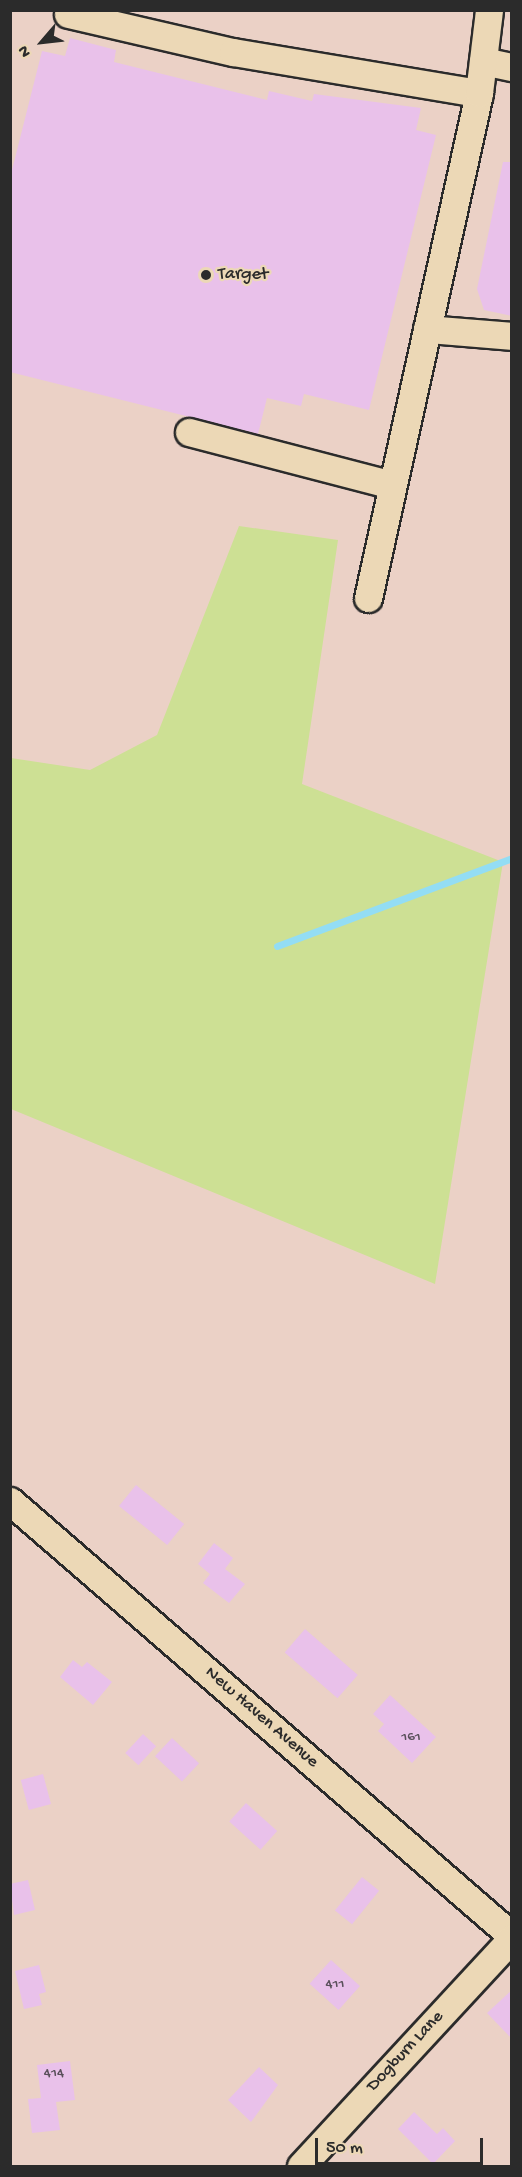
<!DOCTYPE html>
<style>
body{margin:0}
#map{position:relative;width:522px;height:2177px;overflow:hidden;background:#ebd1c6;font-family:"Gochi Hand",sans-serif}
div>[style]{position:absolute}
.green>*{inset:0;background:#cde094}
.stream>*{height:7px;margin:-3.5px;padding:0 3.5px;transform-origin:3.5px;border-radius:3.5px;background:#93ddf4}
.building>*{inset:0;background:#e9c1ea;transform-origin:0 0}
.roads{filter:drop-shadow(2px 0 #2b2b2b) drop-shadow(-2px 0 #2b2b2b) drop-shadow(0 2px #2b2b2b) drop-shadow(0 -2px #2b2b2b)}
.minor>*{height:27px;margin:-13.5px;padding:0 13.5px;transform-origin:13.5px;border-radius:13.5px;background:#ecd8b6}
.dots>*{width:16px;height:16px;translate:-50% -50%;box-sizing:border-box;border:3px solid #ecd8b6;border-radius:50%}
span{translate:-50% -50%;white-space:nowrap;text-align:center;line-height:1.15;-webkit-text-stroke:4.5px #ecd8b6;paint-order:stroke}
.number-label{font-size:15px;color:#5a505b}
.number-label span{-webkit-text-stroke-width:0}
.poi-label{font-size:18px;color:#2b2b2b}
.left{translate:0 -50%;text-align:left}
.street-label{font-size:18px;color:#2b2b2b}
.frame{position:absolute;inset:0;border:12px solid #2b2b2b;pointer-events:none}
.north{position:absolute;left:12px;top:12px;width:60px;height:60px;-webkit-text-stroke:4px #ecd8b6;paint-order:stroke;rotate:242deg;font-size:16px;font-weight:700;line-height:24px;text-align:center;color:#2b2b2b}
.north::after{content:'';display:block;margin:auto;width:21px;height:27px;background:#2b2b2b;clip-path:polygon(50% 0,100% 100%,50% 72%,0 100%)}
.scale{position:absolute;left:315px;top:2138px;width:168px;height:27px;box-sizing:border-box;border:3px solid #2b2b2b;border-top:0;padding-left:8px;font-size:18px;line-height:21px;white-space:nowrap;color:#2b2b2b;-webkit-text-stroke:4px #ecd8b6;paint-order:stroke}
</style>
<div id="map">
<div class="green">
<div style="clip-path:polygon(239px 526px,338px 540px,302px 784px,503px 862px,435px 1284px,11px 1109px,11px 758px,90px 770px,157px 735px)"></div>
</div>
<div class="stream">
<div style="left:277px;top:946px;width:251px;rotate:-20.5deg"></div>
</div>
<div class="building">
<div style="clip-path:polygon(70px 38px,116px 50px,114px 62px,267px 100px,269px 91px,312px 101px,314px 94px,421px 108px,416px 130px,436px 135px,369px 410px,304px 394px,301px 406px,267px 398px,258px 434px,10px 372px,10px 178px,42px 51px,65px 56px)"></div>
<div style="clip-path:polygon(503px 162px,512px 162px,512px 316px,484px 310px,477px 289px)"></div>
<div style="left:136px;top:1485px;width:62px;height:27px;rotate:39deg"></div>
<div style="clip-path:polygon(214px 1543px,233px 1558px,225px 1569px,245px 1584px,229px 1603px,203px 1583px,210px 1574px,198px 1564px)"></div>
<div style="left:305px;top:1629px;width:70px;height:31px;rotate:41deg"></div>
<div style="clip-path:polygon(73px 1660px,82px 1667px,87px 1662px,112px 1682px,93px 1705px,60px 1677px)"></div>
<div style="clip-path:polygon(390px 1695px,436px 1737px,412px 1763px,378px 1731px,384px 1724px,373px 1714px)"></div>
<div style="left:143px;top:1734px;width:18px;height:26px;rotate:43deg"></div>
<div style="left:172px;top:1738px;width:37px;height:25px;rotate:43deg"></div>
<div style="left:43px;top:1774px;width:31px;height:23px;rotate:75deg"></div>
<div style="left:246px;top:1803px;width:42px;height:25px;rotate:42deg"></div>
<div style="left:362px;top:1877px;width:22px;height:43px;rotate:39deg"></div>
<div style="clip-path:polygon(28px 1880px,35px 1910px,14px 1915px,10px 1884px)"></div>
<div style="left:331px;top:1960px;width:39px;height:32px;rotate:42deg"></div>
<div style="clip-path:polygon(39px 1965px,46px 1992px,39px 1994px,42px 2005px,24px 2009px,15px 1971px)"></div>
<div style="clip-path:polygon(512px 1990px,512px 2039px,487px 2013px)"></div>
<div style="clip-path:polygon(70px 2061px,75px 2100px,56px 2102px,60px 2130px,32px 2133px,28px 2099px,41px 2098px,37px 2065px)"></div>
<div style="clip-path:polygon(259px 2067px,278px 2085px,251px 2122px,228px 2100px)"></div>
<div style="clip-path:polygon(414px 2112px,437px 2134px,443px 2128px,455px 2141px,433px 2164px,398px 2129px)"></div>
</div>
<div class="roads">
<div class="minor">
<div style="left:68px;top:14px;width:169px;rotate:13deg"></div>
<div style="left:233px;top:52px;width:249px;rotate:9.5deg"></div>
<div style="left:483px;top:61px;width:30px;rotate:12deg"></div>
<div style="left:427px;top:329px;width:85px;rotate:4.7deg"></div>
<div style="left:189px;top:432px;width:207px;rotate:14.6deg"></div>
<div style="left:368px;top:598px;width:517px;rotate:-77.6deg"></div>
<div style="left:479px;top:93px;width:84px;rotate:-83.1deg"></div>
<div style="left:10px;top:1501px;width:664px;rotate:40.91deg"></div>
<div style="left:301px;top:2166px;width:311px;rotate:-47.2deg"></div>
</div>
</div>
<div class="dots">
<div style="left:206px;top:275px;background:#2b2b2b"></div>
</div>
<div class="number-label">
<span style="left:411px;top:1738px">161</span>
<span style="left:335px;top:1985px">411</span>
<span style="left:54px;top:2074px">414</span>
</div>
<div class="poi-label">
<span class="left" style="left:218px;top:275px">Target</span>
</div>
<div class="street-label">
<span style="left:261px;top:1718px;rotate:41deg">New Haven Avenue</span>
<span style="left:406px;top:2052px;rotate:-47deg">Dogburn Lane</span>
</div>
<div class="frame"></div>
<div class="north">N</div>
<div class="scale">50 m</div>
</div>
